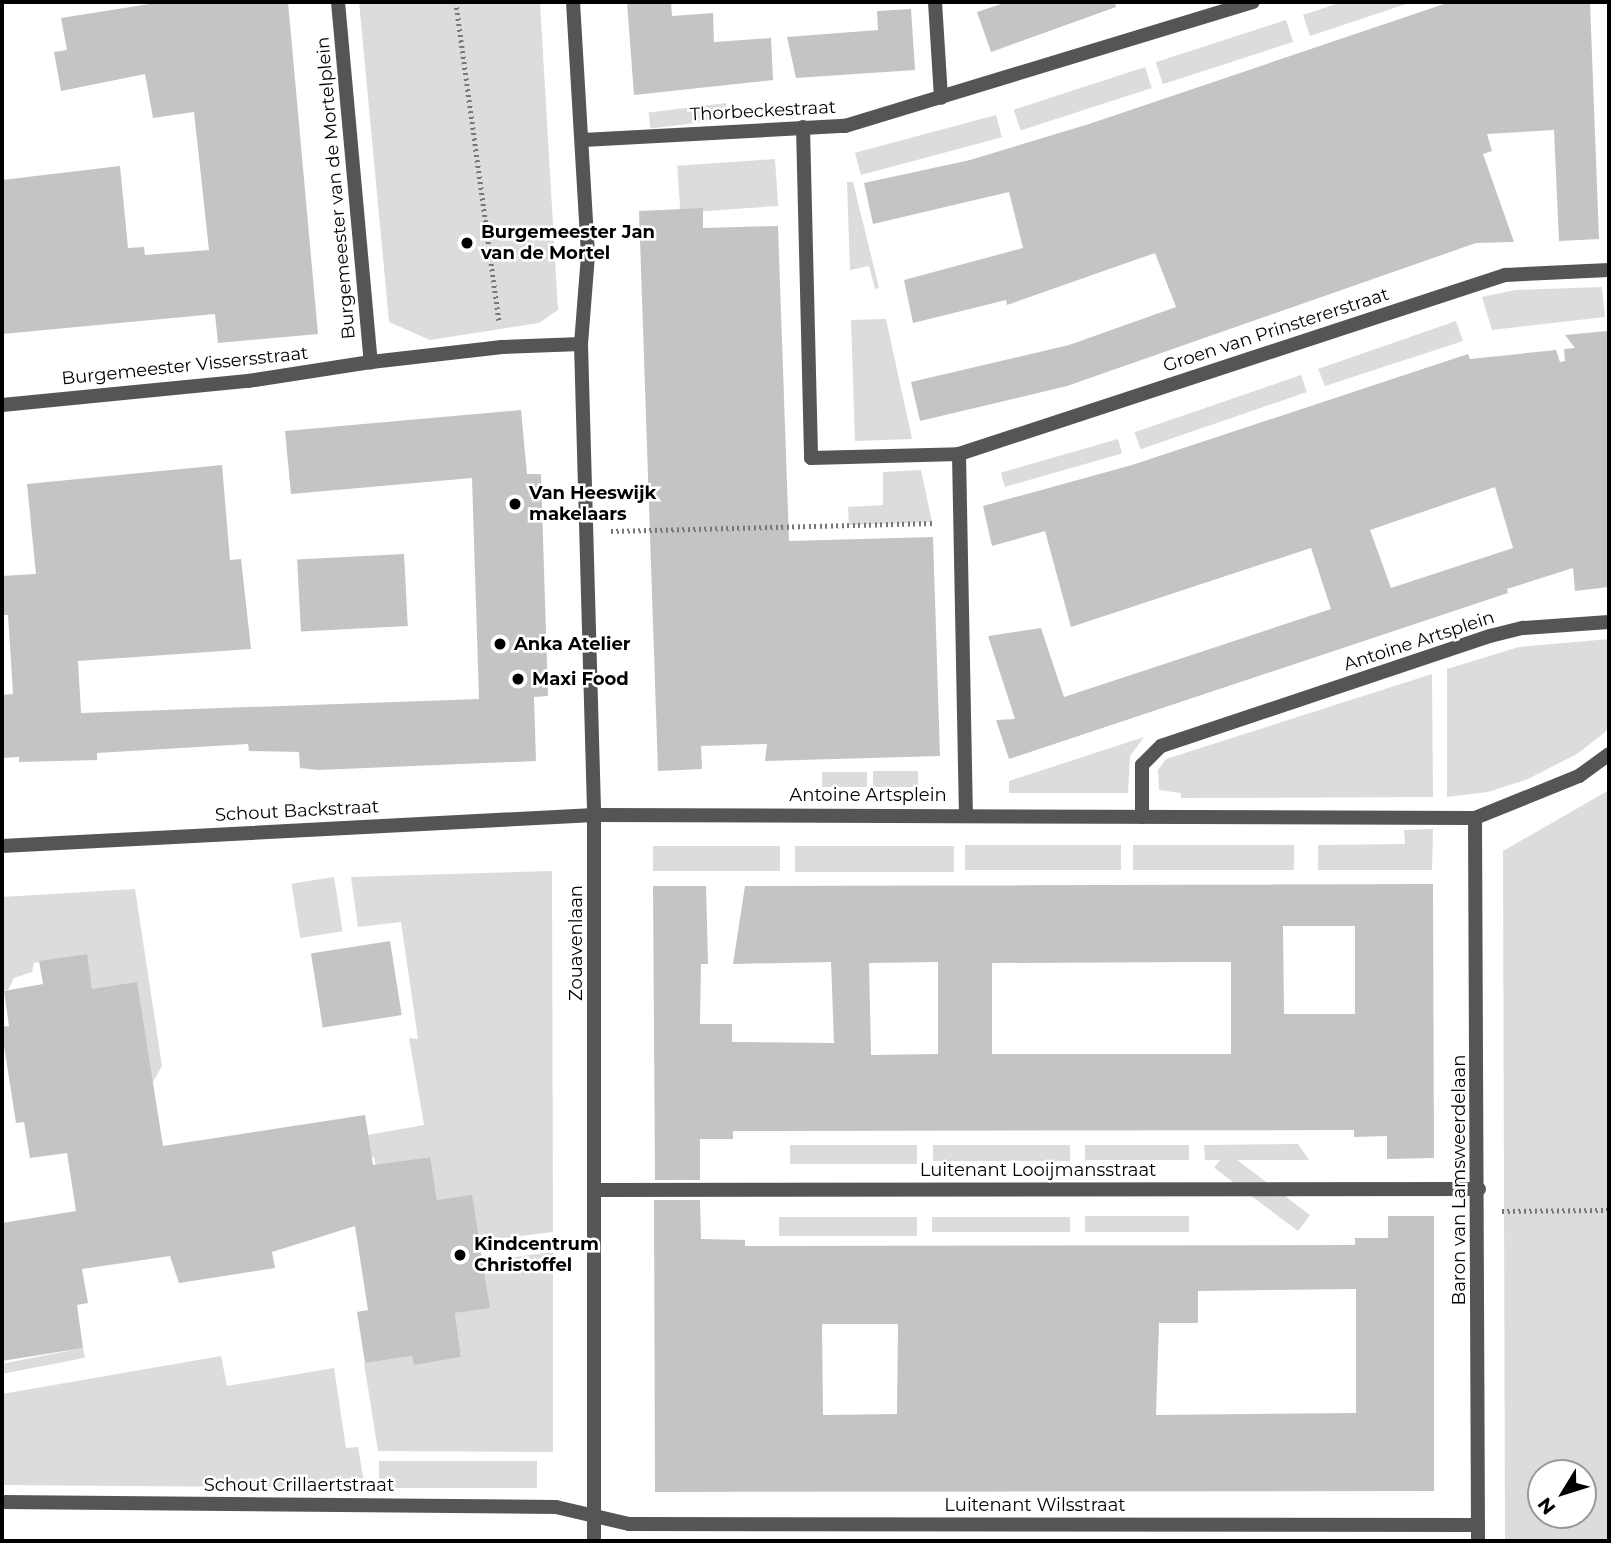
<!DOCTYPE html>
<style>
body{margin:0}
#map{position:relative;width:1611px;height:1543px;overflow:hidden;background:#fff;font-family:Montserrat,sans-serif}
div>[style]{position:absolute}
.green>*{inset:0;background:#dcdcdc;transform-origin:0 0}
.building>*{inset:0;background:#c4c4c4;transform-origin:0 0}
.path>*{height:4.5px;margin-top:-2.25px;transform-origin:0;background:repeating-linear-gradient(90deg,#777 0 2px,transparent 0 5.5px)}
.minor>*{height:14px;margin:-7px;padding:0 7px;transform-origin:7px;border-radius:7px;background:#555}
.dots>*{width:19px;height:19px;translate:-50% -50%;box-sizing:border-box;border:4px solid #fff;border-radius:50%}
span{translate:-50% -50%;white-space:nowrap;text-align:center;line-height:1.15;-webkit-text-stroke:5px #fff;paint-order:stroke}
.street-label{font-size:18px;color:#000}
.poi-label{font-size:18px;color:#000;font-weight:700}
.left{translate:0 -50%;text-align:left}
.frame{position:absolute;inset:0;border:4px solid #000;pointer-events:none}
.north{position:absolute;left:1527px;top:1459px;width:70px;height:70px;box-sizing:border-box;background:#fff;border:2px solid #999;border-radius:50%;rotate:232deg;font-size:19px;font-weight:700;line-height:28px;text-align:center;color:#000}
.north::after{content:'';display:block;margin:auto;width:24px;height:32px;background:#000;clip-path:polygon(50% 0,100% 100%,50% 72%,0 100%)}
</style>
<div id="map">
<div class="green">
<div style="clip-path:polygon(359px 2px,540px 2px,558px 310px,539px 323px,430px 340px,389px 322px)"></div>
<div style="clip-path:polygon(1342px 2px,1412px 2px,1310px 36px,1303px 15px)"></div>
<div style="left:1286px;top:20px;width:23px;height:137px;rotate:72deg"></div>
<div style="left:1145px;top:67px;width:22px;height:138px;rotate:72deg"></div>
<div style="left:726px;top:103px;width:16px;height:78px;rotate:83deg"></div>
<div style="left:996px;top:115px;width:23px;height:146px;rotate:75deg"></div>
<div style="left:775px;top:159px;width:47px;height:98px;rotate:86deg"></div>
<div style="clip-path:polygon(847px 182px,853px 182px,879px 288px,875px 289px,869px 266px,850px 270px)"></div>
<div style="clip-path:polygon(1602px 287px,1605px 317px,1492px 330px,1482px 297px,1515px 290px)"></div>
<div style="clip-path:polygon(886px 319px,912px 439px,855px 441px,851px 320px)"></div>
<div style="clip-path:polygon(1456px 321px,1463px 341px,1325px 386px,1318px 369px)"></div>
<div style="left:1301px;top:375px;width:18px;height:176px;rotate:71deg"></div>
<div style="left:1118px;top:439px;width:15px;height:122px;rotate:74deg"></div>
<div style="clip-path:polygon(921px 470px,932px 522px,849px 525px,848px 507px,883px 505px,883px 472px)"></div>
<div style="clip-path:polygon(1609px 639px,1609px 727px,1604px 733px,1577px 754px,1528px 779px,1488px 792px,1447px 797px,1447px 669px,1519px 647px)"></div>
<div style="clip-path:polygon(1432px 674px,1433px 797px,1181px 798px,1181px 793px,1159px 790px,1158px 770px,1166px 759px)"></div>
<div style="clip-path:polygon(1144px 737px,1130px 756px,1128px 793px,1009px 793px,1009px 781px)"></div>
<div style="left:918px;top:771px;width:16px;height:45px;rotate:90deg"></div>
<div style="left:867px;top:772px;width:15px;height:45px;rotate:90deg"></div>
<div style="clip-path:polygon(evenodd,1609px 790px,1609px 1541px,1505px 1541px,1503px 851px,1609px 790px,1541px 1473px,1583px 1473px,1583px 1515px,1541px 1515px,1541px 1473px)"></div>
<div style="clip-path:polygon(1433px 829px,1432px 870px,1318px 870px,1318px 845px,1405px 844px,1404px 830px)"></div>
<div style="left:1121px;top:845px;width:25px;height:156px;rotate:90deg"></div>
<div style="left:1133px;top:845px;width:161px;height:25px"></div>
<div style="left:653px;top:846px;width:127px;height:25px"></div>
<div style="left:795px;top:846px;width:159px;height:26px"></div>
<div style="clip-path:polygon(552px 871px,553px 1232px,479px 1241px,437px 1200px,429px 1157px,383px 1164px,377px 1174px,374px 1157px,359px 1159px,356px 1137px,424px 1125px,409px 1038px,418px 1039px,401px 922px,358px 927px,351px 877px)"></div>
<div style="left:334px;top:877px;width:55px;height:43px;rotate:81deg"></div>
<div style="clip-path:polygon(135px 889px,162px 1066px,153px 1082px,92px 989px,86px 954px,34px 963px,32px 972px,14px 978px,8px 990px,4px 990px,2px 979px,2px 897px)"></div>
<div style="clip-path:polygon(1298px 1144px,1309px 1160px,1205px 1160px,1204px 1145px)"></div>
<div style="left:790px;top:1145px;width:127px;height:19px"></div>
<div style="left:933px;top:1145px;width:137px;height:16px"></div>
<div style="left:1085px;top:1145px;width:104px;height:15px"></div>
<div style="left:1310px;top:1215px;width:20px;height:105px;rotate:127deg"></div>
<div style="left:1085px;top:1216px;width:104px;height:16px"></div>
<div style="left:779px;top:1217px;width:138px;height:19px"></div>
<div style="left:932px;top:1217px;width:138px;height:15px"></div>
<div style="clip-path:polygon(553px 1252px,553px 1452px,378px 1451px,364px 1363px,412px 1356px,415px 1364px,461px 1357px,455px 1313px,489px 1307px,483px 1261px)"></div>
<div style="left:83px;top:1348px;width:10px;height:82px;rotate:79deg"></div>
<div style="clip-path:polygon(221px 1356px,227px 1386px,334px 1368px,346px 1448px,358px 1447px,365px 1488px,2px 1485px,2px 1394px)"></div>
<div style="left:379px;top:1461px;width:158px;height:27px"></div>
</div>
<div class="building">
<div style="clip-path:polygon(162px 2px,288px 2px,318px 334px,218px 343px,215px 314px,2px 334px,2px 180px,120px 166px,128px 248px,144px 247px,145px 255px,209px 250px,194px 112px,153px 118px,145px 74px,61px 91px,54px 52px,67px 50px,61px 18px)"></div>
<div style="clip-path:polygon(627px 2px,671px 2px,672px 16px,713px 13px,714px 42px,771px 38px,773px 80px,634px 95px)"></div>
<div style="clip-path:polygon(1007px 2px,1115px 2px,1116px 7px,991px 52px,977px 12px)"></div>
<div style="clip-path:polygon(1450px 2px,1590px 2px,1599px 239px,1559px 241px,1554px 130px,1487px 134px,1492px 151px,1483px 154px,1514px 242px,1476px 243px,1067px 386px,920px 421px,911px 382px,1069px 345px,1176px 307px,1155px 253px,1007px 305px,1006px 300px,913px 323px,904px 280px,1023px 248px,1009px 192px,873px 224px,864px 183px,970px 160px,1089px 124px)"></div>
<div style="clip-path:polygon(911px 9px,915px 70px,796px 78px,787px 37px,878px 30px,877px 11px)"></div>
<div style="clip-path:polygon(703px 208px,703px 228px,778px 226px,789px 541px,933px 537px,940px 756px,765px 761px,767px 744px,701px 746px,702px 769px,658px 771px,639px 211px)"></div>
<div style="clip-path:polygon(evenodd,1607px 331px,1609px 587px,1575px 591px,1573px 568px,1507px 589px,1508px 593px,1009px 759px,996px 720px,1015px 719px,988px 636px,1041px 628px,1064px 697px,1331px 609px,1311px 548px,1071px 627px,1045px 531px,992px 546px,983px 506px,1132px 465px,1468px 354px,1470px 359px,1556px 350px,1560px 362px,1565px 361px,1564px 349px,1575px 348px,1565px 335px,1607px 331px,1495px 487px,1513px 548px,1391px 588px,1370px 530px,1495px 487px)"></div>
<div style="clip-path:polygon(521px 410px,527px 474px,541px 474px,548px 696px,534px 697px,536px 761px,318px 770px,300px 768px,299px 752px,249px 751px,248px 744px,97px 753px,97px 760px,19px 762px,19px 757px,2px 758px,2px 695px,13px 694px,8px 615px,2px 615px,2px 576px,36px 574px,27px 484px,222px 465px,230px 560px,241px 559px,251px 649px,78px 661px,81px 713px,479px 699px,472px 478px,291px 494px,285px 431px)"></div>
<div style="left:404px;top:554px;width:72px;height:107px;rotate:87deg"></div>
<div style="clip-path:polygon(evenodd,1433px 884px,1434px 1158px,1387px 1159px,1387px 1136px,1354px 1137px,1354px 1130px,733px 1131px,733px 1139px,700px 1139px,700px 1180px,655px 1180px,653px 886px,706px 886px,708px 964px,701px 964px,700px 1024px,732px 1024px,732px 1042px,834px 1043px,831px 962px,733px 964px,745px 886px,1433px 884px,1283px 926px,1355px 926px,1355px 1014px,1284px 1014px,1283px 926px,1433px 884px,938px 962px,938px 1054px,871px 1055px,869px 963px,938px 962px,1433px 884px,1196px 962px,1231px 962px,1231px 1054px,992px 1054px,992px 963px,1196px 962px)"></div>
<div style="left:390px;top:941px;width:75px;height:80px;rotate:81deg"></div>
<div style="clip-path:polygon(87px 954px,92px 989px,137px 982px,163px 1146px,365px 1115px,373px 1165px,430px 1157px,437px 1200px,472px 1195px,490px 1308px,455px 1313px,461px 1357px,414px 1365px,412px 1356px,365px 1363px,357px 1312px,368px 1310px,355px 1226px,272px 1252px,275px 1268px,179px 1283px,170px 1256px,82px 1269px,88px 1303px,77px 1305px,83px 1348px,2px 1361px,2px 1223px,76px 1211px,67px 1153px,30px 1158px,24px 1122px,16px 1123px,2px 1033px,2px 1027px,9px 1026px,4px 991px,43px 984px,39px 961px)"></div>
<div style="clip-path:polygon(evenodd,654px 1200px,700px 1200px,701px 1239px,745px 1240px,745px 1246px,1355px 1245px,1355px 1238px,1388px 1238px,1388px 1216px,1434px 1216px,1434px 1491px,655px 1492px,654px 1200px,1356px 1289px,1356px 1413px,1156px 1415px,1159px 1323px,1198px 1323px,1198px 1291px,1356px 1289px,654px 1200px,822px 1324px,898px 1324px,897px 1414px,823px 1415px,822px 1324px)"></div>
</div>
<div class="path">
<div style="left:456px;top:2px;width:323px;rotate:82.3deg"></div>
<div style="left:611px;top:531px;width:324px;rotate:-1.4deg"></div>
<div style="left:1502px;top:1211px;width:107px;rotate:-0.5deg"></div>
</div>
<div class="minor">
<div style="left:338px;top:2px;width:362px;rotate:84.8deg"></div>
<div style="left:371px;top:362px;width:132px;rotate:-6.5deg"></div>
<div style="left:502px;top:347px;width:79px;rotate:-2.2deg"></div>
<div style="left:573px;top:2px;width:253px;rotate:86.6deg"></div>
<div style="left:588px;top:255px;width:89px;rotate:94.5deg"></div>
<div style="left:581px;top:344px;width:471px;rotate:88.4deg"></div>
<div style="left:594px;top:815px;width:726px;rotate:90deg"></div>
<div style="left:935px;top:2px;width:96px;rotate:86.4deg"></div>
<div style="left:803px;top:127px;width:331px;rotate:88.6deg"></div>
<div style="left:811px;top:458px;width:148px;rotate:-1.5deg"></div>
<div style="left:959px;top:454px;width:575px;rotate:-18.15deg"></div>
<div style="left:1505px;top:275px;width:104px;rotate:-2.8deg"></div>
<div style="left:583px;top:140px;width:262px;rotate:-3.1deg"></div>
<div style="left:845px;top:126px;width:426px;rotate:-16.9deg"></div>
<div style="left:2px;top:405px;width:247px;rotate:-5.6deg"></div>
<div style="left:248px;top:381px;width:124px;rotate:-8.8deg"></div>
<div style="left:959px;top:454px;width:360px;rotate:88.9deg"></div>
<div style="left:1142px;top:817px;width:52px;rotate:-90deg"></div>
<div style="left:1142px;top:765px;width:27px;rotate:-45deg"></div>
<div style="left:1161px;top:746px;width:347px;rotate:-18.5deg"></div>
<div style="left:1490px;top:636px;width:34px;rotate:-14deg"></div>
<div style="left:1523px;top:628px;width:86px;rotate:-4deg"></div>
<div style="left:1475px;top:818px;width:723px;rotate:89.76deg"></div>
<div style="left:2px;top:846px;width:593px;rotate:-3deg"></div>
<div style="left:594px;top:815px;width:881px;rotate:0.2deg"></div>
<div style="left:1475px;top:818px;width:112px;rotate:-22deg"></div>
<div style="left:1579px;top:776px;width:37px;rotate:-36deg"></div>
<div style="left:597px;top:1190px;width:882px;rotate:-0.06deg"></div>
<div style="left:2px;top:1502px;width:554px;rotate:0.52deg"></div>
<div style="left:556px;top:1507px;width:75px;rotate:13.1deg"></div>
<div style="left:629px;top:1524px;width:849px;rotate:0.07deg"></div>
</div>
<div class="dots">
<div style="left:467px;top:243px;background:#000"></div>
<div style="left:515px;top:504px;background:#000"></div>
<div style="left:500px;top:644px;background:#000"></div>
<div style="left:518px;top:679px;background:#000"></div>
<div style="left:460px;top:1255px;background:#000"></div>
</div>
<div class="street-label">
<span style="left:763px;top:111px;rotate:-3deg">Thorbeckestraat</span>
<span style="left:336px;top:188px;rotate:-95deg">Burgemeester van de Mortelplein</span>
<span style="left:1276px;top:330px;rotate:-18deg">Groen van Prinstererstraat</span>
<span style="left:185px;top:366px;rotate:-6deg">Burgemeester Vissersstraat</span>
<span style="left:1419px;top:641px;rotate:-18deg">Antoine Artsplein</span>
<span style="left:868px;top:795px">Antoine Artsplein</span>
<span style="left:297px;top:811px;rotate:-3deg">Schout Backstraat</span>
<span style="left:576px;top:943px;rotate:-90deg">Zouavenlaan</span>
<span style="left:1038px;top:1170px">Luitenant Looijmansstraat</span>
<span style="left:1459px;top:1180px;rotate:-90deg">Baron van Lamsweerdelaan</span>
<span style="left:299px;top:1485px">Schout Crillaertstraat</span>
<span style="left:1035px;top:1505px">Luitenant Wilsstraat</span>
</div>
<div class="poi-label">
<span class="left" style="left:481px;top:243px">Burgemeester Jan<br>van de Mortel</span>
<span class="left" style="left:529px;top:504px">Van Heeswijk<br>makelaars</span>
<span class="left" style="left:514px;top:644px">Anka Atelier</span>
<span class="left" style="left:532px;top:679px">Maxi Food</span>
<span class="left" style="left:474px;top:1255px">Kindcentrum<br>Christoffel</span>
</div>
<div class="frame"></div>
<div class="north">N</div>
</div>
